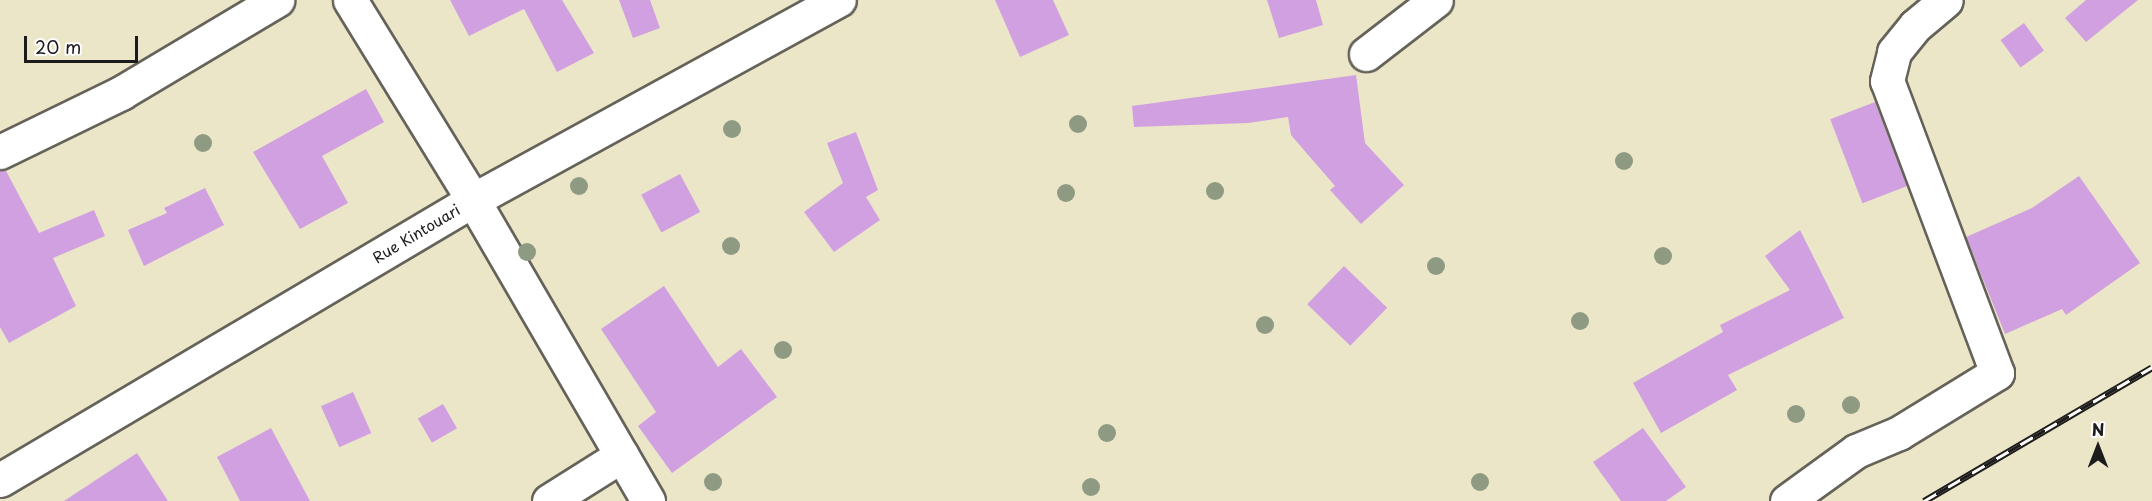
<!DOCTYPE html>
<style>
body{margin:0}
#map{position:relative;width:2152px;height:501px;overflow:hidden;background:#ece6c9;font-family:"Playpen Sans",sans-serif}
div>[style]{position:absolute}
.building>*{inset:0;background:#d1a0e0;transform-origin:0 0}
.roads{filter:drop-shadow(2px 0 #656359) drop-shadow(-2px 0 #656359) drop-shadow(0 2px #656359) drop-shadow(0 -2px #656359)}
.minor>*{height:33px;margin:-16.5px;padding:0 16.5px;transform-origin:16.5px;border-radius:16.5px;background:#fff}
.rail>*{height:7px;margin-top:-3.5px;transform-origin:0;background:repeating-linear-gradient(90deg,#fff 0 14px,#1c1c1c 0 28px);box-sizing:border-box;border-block:2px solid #1c1c1c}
.trees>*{width:18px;height:18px;margin:-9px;border-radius:50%;background:#8e9b82}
span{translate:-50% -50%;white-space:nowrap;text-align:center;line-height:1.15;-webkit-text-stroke:4.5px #fff;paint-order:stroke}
.street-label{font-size:15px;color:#1c1c1c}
.north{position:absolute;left:2068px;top:417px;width:60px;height:60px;-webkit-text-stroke:4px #fff;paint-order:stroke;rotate:0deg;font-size:16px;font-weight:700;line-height:24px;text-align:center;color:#1c1c1c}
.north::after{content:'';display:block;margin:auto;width:21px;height:27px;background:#1c1c1c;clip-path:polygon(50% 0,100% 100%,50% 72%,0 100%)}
.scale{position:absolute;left:24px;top:36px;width:114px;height:27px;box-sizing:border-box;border:3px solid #1c1c1c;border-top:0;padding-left:8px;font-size:18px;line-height:21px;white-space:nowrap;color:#1c1c1c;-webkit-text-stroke:4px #fff;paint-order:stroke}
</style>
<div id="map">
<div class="building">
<div style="clip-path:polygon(450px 0,562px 0,594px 53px,557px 72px,524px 9px,469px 36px)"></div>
<div style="clip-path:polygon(619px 0,650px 0,660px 28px,633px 38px)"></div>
<div style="clip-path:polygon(995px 0,1053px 0,1069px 35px,1020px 57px)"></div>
<div style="clip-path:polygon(1267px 0,1316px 0,1323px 25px,1279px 38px)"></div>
<div style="clip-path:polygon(2086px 0,2138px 0,2086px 42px,2065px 18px)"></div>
<div style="left:2024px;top:23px;width:34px;height:29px;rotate:54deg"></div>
<div style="clip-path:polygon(1356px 75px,1365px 143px,1404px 185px,1361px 224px,1330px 190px,1335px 186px,1291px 135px,1288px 117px,1248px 123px,1134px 127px,1132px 106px)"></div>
<div style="clip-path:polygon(366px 89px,384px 122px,322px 156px,348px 203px,300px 229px,253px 152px)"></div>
<div style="left:1875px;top:102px;width:90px;height:48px;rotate:69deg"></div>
<div style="clip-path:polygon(856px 132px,878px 190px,866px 197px,880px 220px,834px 252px,804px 212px,843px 183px,827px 143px)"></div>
<div style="clip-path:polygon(5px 169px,39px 233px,94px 210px,105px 236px,53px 258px,76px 306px,9px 343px,0 327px,0 171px)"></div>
<div style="left:680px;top:174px;width:43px;height:44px;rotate:62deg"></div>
<div style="clip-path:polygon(2079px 176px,2140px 263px,2066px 315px,2062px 309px,2005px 334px,1966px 237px,2032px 208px)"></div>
<div style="clip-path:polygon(205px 188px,224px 225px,144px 266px,128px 230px,167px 213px,164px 208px)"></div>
<div style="clip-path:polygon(1800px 230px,1844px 318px,1728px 375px,1737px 390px,1661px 433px,1633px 383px,1723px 332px,1720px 325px,1790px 290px,1765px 256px)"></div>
<div style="left:1344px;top:266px;width:60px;height:53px;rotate:44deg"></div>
<div style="clip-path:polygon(664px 286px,718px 367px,741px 349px,777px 397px,672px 473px,638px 426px,656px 412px,601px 329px)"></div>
<div style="left:353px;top:392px;width:45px;height:35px;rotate:66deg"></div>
<div style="left:443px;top:404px;width:28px;height:29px;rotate:60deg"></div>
<div style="clip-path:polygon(271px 428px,310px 501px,240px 501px,217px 457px)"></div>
<div style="clip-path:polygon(1643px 428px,1686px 487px,1666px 501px,1621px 501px,1593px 462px)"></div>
<div style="clip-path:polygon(137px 453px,168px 501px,64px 501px)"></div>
</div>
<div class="roads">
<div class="minor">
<div style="left:350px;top:0;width:235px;rotate:58.4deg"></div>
<div style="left:473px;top:200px;width:348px;rotate:59.8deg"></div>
<div style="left:1366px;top:54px;width:88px;rotate:-37.6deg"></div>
<div style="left:0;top:152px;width:135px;rotate:-26deg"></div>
<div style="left:121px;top:93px;width:182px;rotate:-30.8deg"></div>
<div style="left:0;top:480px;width:550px;rotate:-30.62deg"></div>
<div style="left:473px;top:200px;width:417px;rotate:-28.7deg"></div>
<div style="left:549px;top:501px;width:86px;rotate:-32.2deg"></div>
<div style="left:1787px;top:501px;width:85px;rotate:-35.9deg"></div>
<div style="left:1856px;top:451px;width:47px;rotate:-22.7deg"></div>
<div style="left:1899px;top:433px;width:115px;rotate:-31.5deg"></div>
<div style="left:1997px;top:373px;width:312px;rotate:-110.6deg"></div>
<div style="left:1887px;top:81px;width:30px;rotate:-76deg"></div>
<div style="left:1894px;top:52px;width:33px;rotate:-51deg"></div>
<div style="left:1915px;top:26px;width:40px;rotate:-40deg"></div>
</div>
</div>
<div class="rail">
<div style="left:1924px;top:501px;width:264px;rotate:-30.4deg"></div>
</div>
<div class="trees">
<div style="left:1078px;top:124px"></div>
<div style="left:732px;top:129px"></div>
<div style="left:203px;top:143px"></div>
<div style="left:1624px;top:161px"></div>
<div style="left:579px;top:186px"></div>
<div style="left:1215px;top:191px"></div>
<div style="left:1066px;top:193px"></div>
<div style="left:731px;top:246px"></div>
<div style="left:527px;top:252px"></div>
<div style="left:1663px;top:256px"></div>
<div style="left:1436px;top:266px"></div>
<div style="left:1580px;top:321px"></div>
<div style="left:1265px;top:325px"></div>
<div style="left:783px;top:350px"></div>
<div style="left:1851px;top:405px"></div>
<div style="left:1796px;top:414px"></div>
<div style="left:1107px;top:433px"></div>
<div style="left:713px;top:482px"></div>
<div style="left:1480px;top:482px"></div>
<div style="left:1091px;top:487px"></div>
</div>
<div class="street-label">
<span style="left:416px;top:233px;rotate:-31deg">Rue Kintouari</span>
</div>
<div class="north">N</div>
<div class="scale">20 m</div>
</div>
